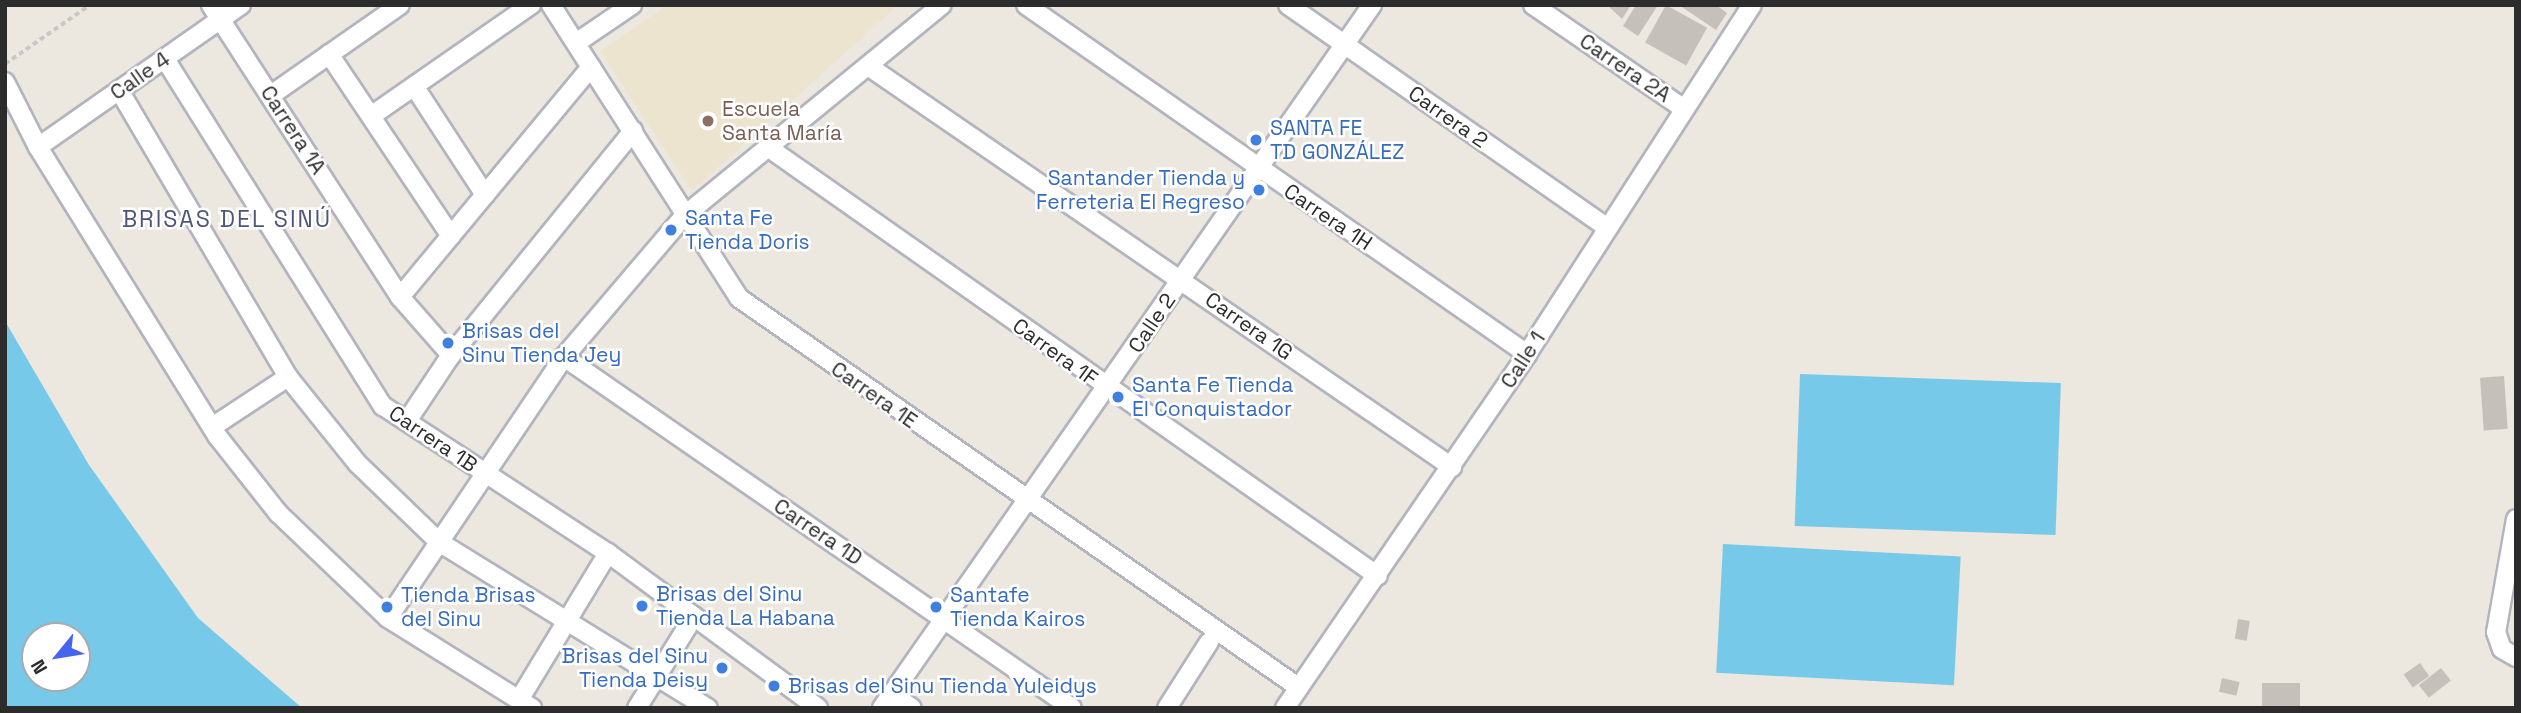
<!DOCTYPE html>
<meta charset="utf-8">
<style>
body{margin:0}
#map{position:relative;width:2521px;height:713px;overflow:hidden;background:#ece7df;font-family:"Space Grotesk",sans-serif}
div>[style]{position:absolute}
.education>*{inset:0;background:#ede4cf}
.water>*{inset:0;background:#77c9e9;transform-origin:0 0}
.building>*{inset:0;background:#c5c1ba;transform-origin:0 0}
.path>*{height:3.5px;margin-top:-1.75px;transform-origin:0;background:repeating-linear-gradient(90deg,#c8c8c8 0 5px,transparent 0 8.5px)}
.roads{filter:drop-shadow(2px 0 #b2b4be) drop-shadow(-2px 0 #b2b4be) drop-shadow(0 2px #b2b4be) drop-shadow(0 -2px #b2b4be)}
.street>*{height:18px;margin:-9px;padding:0 9px;transform-origin:9px;border-radius:9px;background:#fff}
.dots>*{width:19px;height:19px;translate:-50% -50%;box-sizing:border-box;border:4px solid #fff;border-radius:50%}
span{translate:-50% -50%;white-space:nowrap;text-align:center;line-height:1.15;-webkit-text-stroke:5px #fff;paint-order:stroke}
.street-label{font-size:21px;color:#2c2c2c}
.education-label{font-size:21px;color:#785e54}
.left{translate:0 -50%;text-align:left}
.shop-label{font-size:21px;color:#366cbe}
.right{translate:-100% -50%;text-align:right}
.neighbourhood-label{font-size:23px;color:#4e557a;letter-spacing:2px}
.frame{position:absolute;inset:0;border:7px solid #2c2c2c;pointer-events:none}
.north{position:absolute;left:21px;top:622px;width:70px;height:70px;box-sizing:border-box;background:#fff;border:2px solid #ababab;border-radius:50%;rotate:240deg;font-size:19px;font-weight:700;line-height:28px;text-align:center;color:#2c2c2c}
.north::after{content:'';display:block;margin:auto;width:24px;height:32px;background:#4764f1;clip-path:polygon(50% 0,100% 100%,50% 72%,0 100%)}
</style>
<div id="map">
<div class="education">
<div style="clip-path:polygon(668px 5px,898px 5px,692px 191px,600px 51px)"></div>
</div>
<div class="water">
<div style="clip-path:polygon(evenodd,5px 321px,89px 465px,198px 618px,302px 708px,5px 708px,5px 321px,35px 636px,77px 636px,77px 678px,35px 678px,35px 636px)"></div>
<div style="left:1800px;top:374px;width:261px;height:152px;rotate:2deg"></div>
<div style="left:1723px;top:544px;width:238px;height:129px;rotate:3deg"></div>
</div>
<div class="building">
<div style="clip-path:polygon(1607px 5px,1631px 5px,1622px 19px)"></div>
<div style="clip-path:polygon(1636px 5px,1658px 5px,1638px 36px,1623px 26px)"></div>
<div style="left:1666px;top:5px;width:47px;height:43px;rotate:29deg"></div>
<div style="clip-path:polygon(1679px 5px,1716px 5px,1727px 13px,1716px 30px)"></div>
<div style="left:2504px;top:376px;width:53px;height:24px;rotate:86deg"></div>
<div style="left:2238px;top:619px;width:12px;height:20px;rotate:9deg"></div>
<div style="left:2420px;top:663px;width:16px;height:20px;rotate:55deg"></div>
<div style="left:2441px;top:668px;width:16px;height:28px;rotate:52deg"></div>
<div style="left:2222px;top:678px;width:18px;height:14px;rotate:13deg"></div>
<div style="left:2300px;top:683px;width:25px;height:38px;rotate:90deg"></div>
</div>
<div class="path">
<div style="left:5px;top:64px;width:103px;rotate:-34.8deg"></div>
</div>
<div class="roads">
<div class="street">
<div style="left:211px;top:5px;width:348px;rotate:57.1deg"></div>
<div style="left:400px;top:297px;width:77px;rotate:48.7deg"></div>
<div style="left:551px;top:5px;width:348px;rotate:57.3deg"></div>
<div style="left:739px;top:298px;width:681px;rotate:34.83deg"></div>
<div style="left:1026px;top:5px;width:611px;rotate:34.86deg"></div>
<div style="left:1288px;top:5px;width:390px;rotate:34.9deg"></div>
<div style="left:1533px;top:5px;width:182px;rotate:34.5deg"></div>
<div style="left:576px;top:43px;width:68px;rotate:-34.2deg"></div>
<div style="left:329px;top:54px;width:219px;rotate:56.2deg"></div>
<div style="left:165px;top:59px;width:410px;rotate:57.9deg"></div>
<div style="left:383px;top:406px;width:269px;rotate:33.2deg"></div>
<div style="left:608px;top:553px;width:261px;rotate:36.4deg"></div>
<div style="left:871px;top:68px;width:705px;rotate:34.48deg"></div>
<div style="left:5px;top:82px;width:73px;rotate:63.1deg"></div>
<div style="left:38px;top:147px;width:341px;rotate:58.2deg"></div>
<div style="left:218px;top:437px;width:97px;rotate:51.7deg"></div>
<div style="left:278px;top:513px;width:152px;rotate:43.7deg"></div>
<div style="left:388px;top:618px;width:170px;rotate:32deg"></div>
<div style="left:414px;top:86px;width:130px;rotate:56.9deg"></div>
<div style="left:119px;top:90px;width:333px;rotate:59.5deg"></div>
<div style="left:288px;top:377px;width:112px;rotate:51.2deg"></div>
<div style="left:358px;top:464px;width:112px;rotate:43.9deg"></div>
<div style="left:439px;top:542px;width:316px;rotate:31.7deg"></div>
<div style="left:271px;top:95px;width:157px;rotate:-34.9deg"></div>
<div style="left:371px;top:116px;width:195px;rotate:-34.8deg"></div>
<div style="left:38px;top:147px;width:248px;rotate:-35deg"></div>
<div style="left:769px;top:148px;width:744px;rotate:35.1deg"></div>
<div style="left:400px;top:297px;width:299px;rotate:-50.3deg"></div>
<div style="left:564px;top:357px;width:617px;rotate:34.64deg"></div>
<div style="left:407px;top:421px;width:79px;rotate:-56.3deg"></div>
<div style="left:451px;top:355px;width:289px;rotate:-50.9deg"></div>
<div style="left:212px;top:427px;width:91px;rotate:-33.3deg"></div>
<div style="left:2516px;top:519px;width:115px;rotate:100deg"></div>
<div style="left:2496px;top:632px;width:18px;rotate:71deg"></div>
<div style="left:2502px;top:649px;width:16px;rotate:30deg"></div>
<div style="left:388px;top:618px;width:315px;rotate:-56deg"></div>
<div style="left:564px;top:357px;width:185px;rotate:-49.6deg"></div>
<div style="left:684px;top:216px;width:333px;rotate:-39.3deg"></div>
<div style="left:892px;top:694px;width:24px;rotate:35deg"></div>
<div style="left:519px;top:700px;width:172px;rotate:-58.8deg"></div>
<div style="left:637px;top:708px;width:108px;rotate:-58.2deg"></div>
<div style="left:882px;top:708px;width:857px;rotate:-55.12deg"></div>
<div style="left:1167px;top:708px;width:78px;rotate:-57.5deg"></div>
<div style="left:1285px;top:708px;width:429px;rotate:-55.6deg"></div>
<div style="left:1527px;top:354px;width:415px;rotate:-57.2deg"></div>
</div>
</div>
<div class="dots">
<div style="left:708px;top:121px;background:#8d6e63"></div>
<div style="left:1256px;top:140px;background:#3f7fe0"></div>
<div style="left:1259px;top:190px;background:#3f7fe0"></div>
<div style="left:671px;top:230px;background:#3f7fe0"></div>
<div style="left:448px;top:343px;background:#3f7fe0"></div>
<div style="left:1118px;top:397px;background:#3f7fe0"></div>
<div style="left:642px;top:606px;background:#3f7fe0"></div>
<div style="left:387px;top:607px;background:#3f7fe0"></div>
<div style="left:936px;top:607px;background:#3f7fe0"></div>
<div style="left:722px;top:668px;background:#3f7fe0"></div>
<div style="left:774px;top:686px;background:#3f7fe0"></div>
</div>
<div class="street-label">
<span style="left:1625px;top:68px;rotate:34deg">Carrera 2A</span>
<span style="left:140px;top:76px;rotate:-35deg">Calle 4</span>
<span style="left:1448px;top:117px;rotate:35deg">Carrera 2</span>
<span style="left:293px;top:130px;rotate:57deg">Carrera 1A</span>
<span style="left:1328px;top:217px;rotate:34deg">Carrera 1H</span>
<span style="left:1152px;top:323px;rotate:-56deg">Calle 2</span>
<span style="left:1249px;top:326px;rotate:35deg">Carrera 1G</span>
<span style="left:1055px;top:352px;rotate:36deg">Carrera 1F</span>
<span style="left:1523px;top:360px;rotate:-57deg">Calle 1</span>
<span style="left:874px;top:395px;rotate:35deg">Carrera 1E</span>
<span style="left:433px;top:439px;rotate:34deg">Carrera 1B</span>
<span style="left:818px;top:532px;rotate:34deg">Carrera 1D</span>
</div>
<div class="education-label">
<span class="left" style="left:722px;top:121px">Escuela<br>Santa María</span>
</div>
<div class="shop-label">
<span class="left" style="left:1270px;top:140px">SANTA FE<br>TD GONZÁLEZ</span>
<span class="right" style="left:1245px;top:190px">Santander Tienda y<br>Ferreteria El Regreso</span>
<span class="left" style="left:685px;top:230px">Santa Fe<br>Tienda Doris</span>
<span class="left" style="left:462px;top:343px">Brisas del<br>Sinu Tienda Jey</span>
<span class="left" style="left:1132px;top:397px">Santa Fe Tienda<br>El Conquistador</span>
<span class="left" style="left:656px;top:606px">Brisas del Sinu<br>Tienda La Habana</span>
<span class="left" style="left:401px;top:607px">Tienda Brisas<br>del Sinu</span>
<span class="left" style="left:950px;top:607px">Santafe<br>Tienda Kairos</span>
<span class="right" style="left:708px;top:668px">Brisas del Sinu<br>Tienda Deisy</span>
<span class="left" style="left:788px;top:686px">Brisas del Sinu Tienda Yuleidys</span>
</div>
<div class="neighbourhood-label">
<span style="left:227px;top:219px">BRISAS DEL SINÚ</span>
</div>
<div class="frame"></div>
<div class="north">N</div>
</div>
